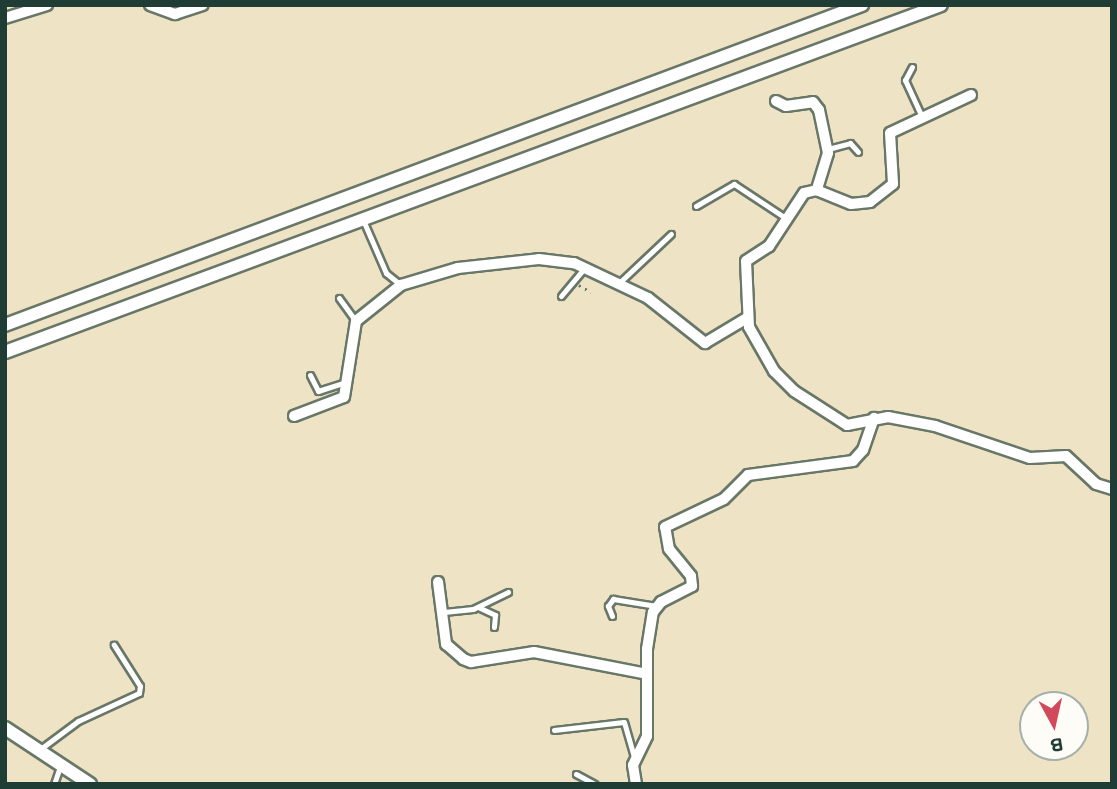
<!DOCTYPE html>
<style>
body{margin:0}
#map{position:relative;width:1117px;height:789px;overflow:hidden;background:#efe3c5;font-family:Itim,sans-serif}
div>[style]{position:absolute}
.path>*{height:2.5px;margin-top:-1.25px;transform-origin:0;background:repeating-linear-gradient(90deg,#687767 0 2px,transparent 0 7px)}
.roads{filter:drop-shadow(2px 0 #687767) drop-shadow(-2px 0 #687767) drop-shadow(0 2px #687767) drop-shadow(0 -2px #687767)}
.service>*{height:5px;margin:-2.5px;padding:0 2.5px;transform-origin:2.5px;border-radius:2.5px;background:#fff}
.minor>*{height:10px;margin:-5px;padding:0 5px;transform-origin:5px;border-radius:5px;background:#fff}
.tertiary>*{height:12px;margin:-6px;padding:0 6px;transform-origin:6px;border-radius:6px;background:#fff}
span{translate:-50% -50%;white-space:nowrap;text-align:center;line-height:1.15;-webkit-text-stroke:5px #fdfcf7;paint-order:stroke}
.frame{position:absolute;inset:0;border:7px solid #1f3d34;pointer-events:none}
.north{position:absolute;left:1019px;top:691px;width:70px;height:70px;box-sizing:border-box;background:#fdfcf7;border:2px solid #a4b0a9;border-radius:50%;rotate:172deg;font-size:19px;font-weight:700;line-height:28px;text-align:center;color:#1f3d34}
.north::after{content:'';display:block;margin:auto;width:24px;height:32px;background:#d1495b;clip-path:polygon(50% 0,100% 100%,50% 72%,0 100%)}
</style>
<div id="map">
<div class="path">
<div style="left:579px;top:285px;width:14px;rotate:30deg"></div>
</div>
<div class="roads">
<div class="service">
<div style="left:912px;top:67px;width:15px;rotate:118deg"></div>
<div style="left:905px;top:80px;width:41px;rotate:65.3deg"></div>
<div style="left:828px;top:149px;width:23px;rotate:-15deg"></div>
<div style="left:850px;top:143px;width:12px;rotate:48deg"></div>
<div style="left:696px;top:206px;width:44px;rotate:-30.1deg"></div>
<div style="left:734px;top:184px;width:64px;rotate:33.4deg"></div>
<div style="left:363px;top:220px;width:58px;rotate:66.5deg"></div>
<div style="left:386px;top:273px;width:19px;rotate:39deg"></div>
<div style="left:620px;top:282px;width:70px;rotate:-43.3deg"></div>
<div style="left:561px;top:296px;width:38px;rotate:-50deg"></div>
<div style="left:339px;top:298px;width:29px;rotate:54deg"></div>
<div style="left:310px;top:375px;width:18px;rotate:63deg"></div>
<div style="left:318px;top:391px;width:29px;rotate:-18deg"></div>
<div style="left:478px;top:607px;width:19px;rotate:25deg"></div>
<div style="left:495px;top:615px;width:12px;rotate:95deg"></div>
<div style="left:444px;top:612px;width:29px;rotate:-6deg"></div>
<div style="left:473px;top:609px;width:39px;rotate:-26deg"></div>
<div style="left:612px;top:616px;width:11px;rotate:-112deg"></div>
<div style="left:608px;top:606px;width:9px;rotate:-54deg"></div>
<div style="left:613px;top:599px;width:44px;rotate:9.2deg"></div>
<div style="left:554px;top:730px;width:70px;rotate:-6.5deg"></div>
<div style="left:624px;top:722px;width:36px;rotate:74deg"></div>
<div style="left:39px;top:750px;width:49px;rotate:-36.6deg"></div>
<div style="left:78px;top:721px;width:67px;rotate:-24.7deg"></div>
<div style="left:139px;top:693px;width:7px;rotate:-82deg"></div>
<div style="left:140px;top:686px;width:49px;rotate:-122.4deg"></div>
<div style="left:576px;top:774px;width:21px;rotate:28deg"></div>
<div style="left:54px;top:784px;width:21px;rotate:-71deg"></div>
</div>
<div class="minor">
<div style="left:150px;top:5px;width:27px;rotate:20deg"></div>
<div style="left:175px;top:14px;width:29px;rotate:-18deg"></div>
<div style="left:5px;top:18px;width:44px;rotate:-17.2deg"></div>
<div style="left:971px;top:95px;width:89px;rotate:154.9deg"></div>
<div style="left:890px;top:133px;width:51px;rotate:86.6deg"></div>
<div style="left:893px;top:184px;width:29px;rotate:142deg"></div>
<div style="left:870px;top:202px;width:19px;rotate:174deg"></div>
<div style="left:851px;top:204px;width:37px;rotate:-158deg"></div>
<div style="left:817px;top:190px;width:13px;rotate:167deg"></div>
<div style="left:804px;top:193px;width:64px;rotate:123.4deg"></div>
<div style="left:769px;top:246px;width:27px;rotate:147deg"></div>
<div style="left:746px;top:261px;width:66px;rotate:87.4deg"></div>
<div style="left:749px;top:327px;width:51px;rotate:60.4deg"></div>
<div style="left:774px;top:371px;width:28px;rotate:45deg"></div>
<div style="left:794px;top:391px;width:63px;rotate:32.7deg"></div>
<div style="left:847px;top:425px;width:42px;rotate:-11deg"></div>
<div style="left:888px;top:417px;width:48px;rotate:10.8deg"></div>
<div style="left:935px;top:426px;width:100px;rotate:18.6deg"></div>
<div style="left:1030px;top:458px;width:36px;rotate:-3deg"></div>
<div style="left:1066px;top:456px;width:41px;rotate:43deg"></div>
<div style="left:1096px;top:484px;width:17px;rotate:17deg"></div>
<div style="left:776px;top:101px;width:11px;rotate:27deg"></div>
<div style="left:786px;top:106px;width:27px;rotate:-8deg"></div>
<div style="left:813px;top:102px;width:10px;rotate:53deg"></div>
<div style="left:819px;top:110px;width:44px;rotate:78.2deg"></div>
<div style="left:828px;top:153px;width:39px;rotate:107deg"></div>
<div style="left:294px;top:416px;width:53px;rotate:-20.8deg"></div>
<div style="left:344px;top:397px;width:77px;rotate:-81deg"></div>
<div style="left:356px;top:321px;width:58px;rotate:-38.7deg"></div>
<div style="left:401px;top:285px;width:59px;rotate:-16.6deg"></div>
<div style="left:458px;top:268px;width:81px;rotate:-6.3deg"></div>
<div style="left:539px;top:259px;width:35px;rotate:7deg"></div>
<div style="left:574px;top:263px;width:82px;rotate:25.3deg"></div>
<div style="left:648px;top:298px;width:73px;rotate:38.3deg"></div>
<div style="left:705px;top:343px;width:49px;rotate:-30.8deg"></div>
<div style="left:438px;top:582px;width:63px;rotate:82.6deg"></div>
<div style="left:446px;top:644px;width:23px;rotate:41deg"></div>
<div style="left:463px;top:659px;width:9px;rotate:21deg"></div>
<div style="left:471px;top:662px;width:64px;rotate:-9deg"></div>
<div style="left:534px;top:652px;width:115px;rotate:11deg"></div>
<div style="left:636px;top:784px;width:19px;rotate:-99deg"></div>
<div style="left:633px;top:765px;width:32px;rotate:-64deg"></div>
<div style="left:647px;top:736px;width:87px;rotate:-90deg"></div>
<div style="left:647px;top:649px;width:37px;rotate:-81deg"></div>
<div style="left:653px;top:612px;width:13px;rotate:-51deg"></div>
<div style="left:661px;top:602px;width:35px;rotate:-27deg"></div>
<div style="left:692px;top:586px;width:10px;rotate:-96deg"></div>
<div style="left:691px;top:576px;width:35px;rotate:-129deg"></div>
<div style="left:669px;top:549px;width:22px;rotate:-100deg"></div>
<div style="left:665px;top:527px;width:65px;rotate:-25.4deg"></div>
<div style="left:724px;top:499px;width:34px;rotate:-45deg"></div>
<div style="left:748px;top:475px;width:106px;rotate:-7.6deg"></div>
<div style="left:853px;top:461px;width:15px;rotate:-48deg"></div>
<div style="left:863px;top:450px;width:34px;rotate:-71deg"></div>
</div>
<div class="tertiary">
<div style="left:5px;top:325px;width:915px;rotate:-20.48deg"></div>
<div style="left:5px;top:352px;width:998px;rotate:-20.34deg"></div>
<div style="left:5px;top:728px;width:102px;rotate:33.4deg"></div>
</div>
</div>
<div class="frame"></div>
<div class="north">B</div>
</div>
